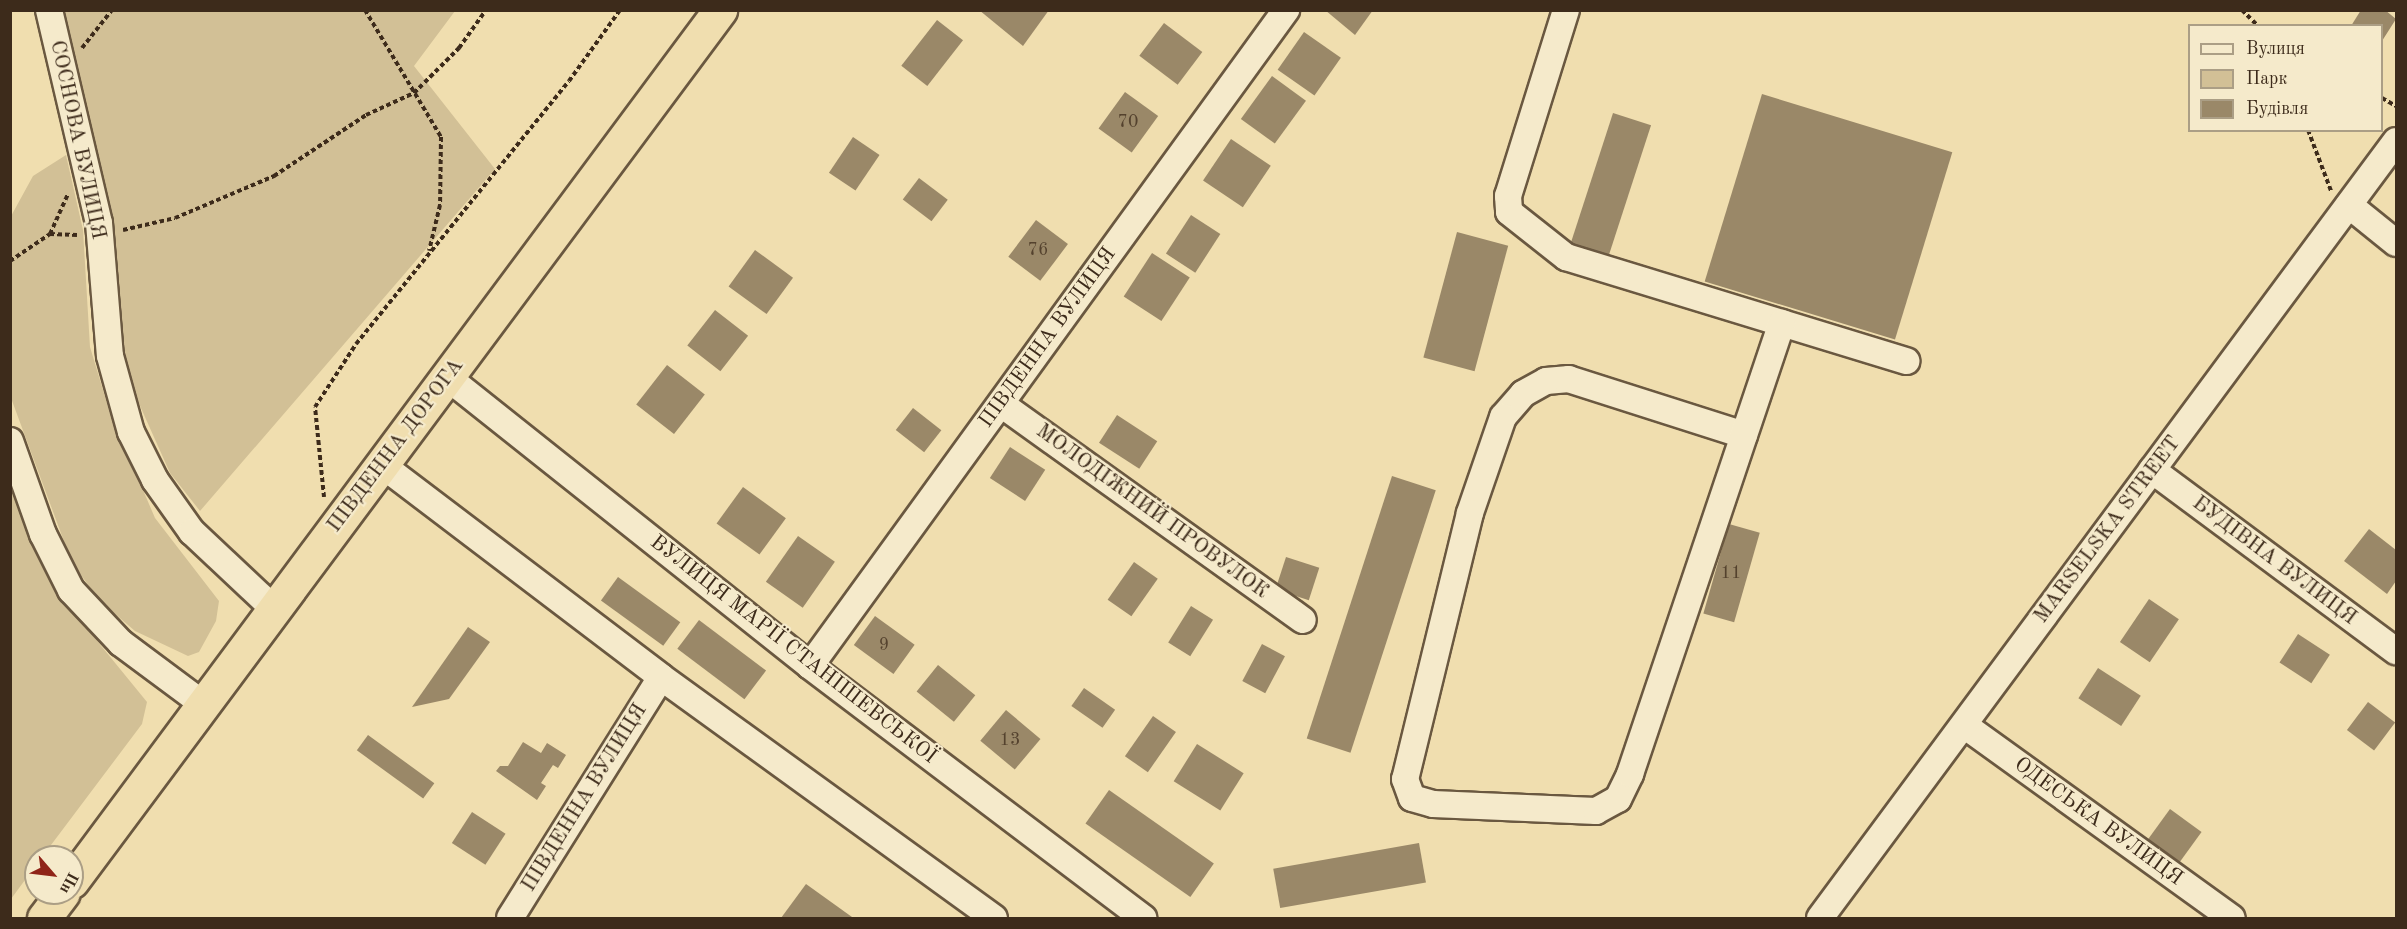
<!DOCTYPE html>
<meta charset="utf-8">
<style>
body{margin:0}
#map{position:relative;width:2407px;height:929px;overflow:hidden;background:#f0deaf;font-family:"Old Standard TT",serif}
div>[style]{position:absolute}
.green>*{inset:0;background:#d2c096}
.building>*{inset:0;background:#9a8868;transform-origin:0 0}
.path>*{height:4px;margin-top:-2px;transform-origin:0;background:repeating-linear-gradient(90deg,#3d2b1b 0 4.5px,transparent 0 7.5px)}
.roads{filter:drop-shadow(2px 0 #6a5840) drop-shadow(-2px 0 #6a5840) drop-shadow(0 2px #6a5840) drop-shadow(0 -2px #6a5840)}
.minor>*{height:26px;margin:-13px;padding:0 13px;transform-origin:13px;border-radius:13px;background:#f5eacb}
.highway>*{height:33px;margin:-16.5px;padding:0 16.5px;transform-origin:16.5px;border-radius:16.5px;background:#f0deaf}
span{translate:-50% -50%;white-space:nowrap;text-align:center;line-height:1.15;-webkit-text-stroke:4.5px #f5eacb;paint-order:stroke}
.number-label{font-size:18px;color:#54422e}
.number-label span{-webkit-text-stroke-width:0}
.street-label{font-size:21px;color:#3d2b1b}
.frame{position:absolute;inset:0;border:12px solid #3d2b1b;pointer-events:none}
.legend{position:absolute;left:2188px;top:24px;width:195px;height:108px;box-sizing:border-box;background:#f5eacb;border:2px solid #ab9e85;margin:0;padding:8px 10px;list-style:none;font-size:18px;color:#3d2b1b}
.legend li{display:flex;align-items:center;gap:12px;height:30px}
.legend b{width:30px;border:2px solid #ab9e85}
.north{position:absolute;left:24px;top:845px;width:60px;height:60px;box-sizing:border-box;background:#f5eacb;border:2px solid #ab9e85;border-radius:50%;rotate:118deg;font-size:16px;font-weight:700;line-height:24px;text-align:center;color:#3d2b1b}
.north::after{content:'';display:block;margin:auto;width:21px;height:27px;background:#8f2418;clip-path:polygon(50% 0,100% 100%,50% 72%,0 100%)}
</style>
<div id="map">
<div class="green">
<div style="clip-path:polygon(62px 11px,455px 11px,414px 66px,495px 169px,200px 511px,170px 473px,128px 379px,111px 220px)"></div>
<div style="clip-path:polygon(66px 155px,83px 230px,90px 347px,110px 413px,155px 518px,219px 601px,216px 621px,199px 652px,188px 656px,135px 631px,100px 601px,72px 563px,11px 398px,10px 218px,33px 176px)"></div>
<div style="clip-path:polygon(10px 468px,58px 593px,147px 702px,142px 724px,42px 857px,36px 857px,36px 865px,11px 899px)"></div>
</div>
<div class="building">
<div style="clip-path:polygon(979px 10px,1049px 10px,1023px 46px)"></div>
<div style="clip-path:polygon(1325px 10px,1373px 10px,1355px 35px)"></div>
<div style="clip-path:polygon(2361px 10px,2385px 10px,2396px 19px,2382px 41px,2382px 26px,2351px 26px)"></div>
<div style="left:937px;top:20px;width:33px;height:58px;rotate:38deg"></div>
<div style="left:1164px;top:23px;width:48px;height:41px;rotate:37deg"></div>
<div style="left:1304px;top:32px;width:45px;height:46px;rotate:35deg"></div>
<div style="left:1272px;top:76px;width:42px;height:53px;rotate:36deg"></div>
<div style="left:1125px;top:92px;width:41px;height:45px;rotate:36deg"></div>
<div style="left:1762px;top:94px;width:199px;height:196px;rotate:17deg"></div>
<div style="left:1613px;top:113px;width:40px;height:140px;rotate:18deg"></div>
<div style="left:853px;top:137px;width:32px;height:43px;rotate:34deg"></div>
<div style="left:1231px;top:139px;width:48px;height:50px;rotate:34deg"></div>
<div style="left:919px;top:178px;width:36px;height:27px;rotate:37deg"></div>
<div style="left:1191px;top:215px;width:35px;height:46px;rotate:33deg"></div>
<div style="left:1036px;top:220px;width:40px;height:46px;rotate:37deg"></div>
<div style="left:1457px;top:232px;width:53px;height:130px;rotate:15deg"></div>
<div style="left:755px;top:250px;width:47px;height:45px;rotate:36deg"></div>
<div style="left:1152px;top:253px;width:45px;height:52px;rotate:33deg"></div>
<div style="left:715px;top:310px;width:42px;height:45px;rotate:38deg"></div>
<div style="left:667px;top:365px;width:48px;height:50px;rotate:38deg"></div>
<div style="left:913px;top:408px;width:36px;height:28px;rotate:38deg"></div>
<div style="left:1117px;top:415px;width:48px;height:33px;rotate:33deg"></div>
<div style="left:1010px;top:447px;width:42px;height:37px;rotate:33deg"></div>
<div style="left:1392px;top:476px;width:46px;height:276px;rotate:18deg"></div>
<div style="left:743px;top:487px;width:53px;height:45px;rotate:36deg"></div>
<div style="left:1729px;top:524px;width:32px;height:93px;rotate:16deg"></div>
<div style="clip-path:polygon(2369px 529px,2396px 550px,2396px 581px,2387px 594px,2344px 561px)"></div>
<div style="left:798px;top:536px;width:45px;height:56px;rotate:35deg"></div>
<div style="left:1286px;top:557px;width:35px;height:34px;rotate:18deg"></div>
<div style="left:1134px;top:562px;width:29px;height:46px;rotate:35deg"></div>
<div style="left:618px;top:577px;width:77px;height:29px;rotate:36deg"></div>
<div style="left:2149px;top:599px;width:36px;height:52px;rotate:34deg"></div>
<div style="left:1191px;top:606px;width:26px;height:43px;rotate:32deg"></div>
<div style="left:875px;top:616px;width:49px;height:36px;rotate:36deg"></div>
<div style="left:699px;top:620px;width:84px;height:36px;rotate:37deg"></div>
<div style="clip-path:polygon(468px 627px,490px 642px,449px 699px,412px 707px)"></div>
<div style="left:2298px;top:634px;width:38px;height:34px;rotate:33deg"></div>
<div style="left:1262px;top:644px;width:26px;height:42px;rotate:28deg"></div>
<div style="left:938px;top:665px;width:48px;height:34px;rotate:39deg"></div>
<div style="left:2098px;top:668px;width:51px;height:36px;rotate:33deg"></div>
<div style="left:1084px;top:688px;width:38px;height:22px;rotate:35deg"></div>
<div style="left:2368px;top:702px;width:34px;height:35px;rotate:37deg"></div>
<div style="left:1006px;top:710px;width:45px;height:40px;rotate:40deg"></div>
<div style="left:1153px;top:716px;width:28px;height:49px;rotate:35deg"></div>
<div style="left:368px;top:735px;width:82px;height:19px;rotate:36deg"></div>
<div style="clip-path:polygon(523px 742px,541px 753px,547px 743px,566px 755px,558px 768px,553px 765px,541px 783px,546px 786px,537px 800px,496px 771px,500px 766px,508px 766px)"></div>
<div style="left:1197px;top:744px;width:55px;height:44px;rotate:32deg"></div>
<div style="left:1109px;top:790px;width:128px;height:41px;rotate:35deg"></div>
<div style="left:2170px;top:809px;width:39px;height:42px;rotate:36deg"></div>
<div style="left:472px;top:812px;width:40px;height:37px;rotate:33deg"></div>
<div style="left:1419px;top:843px;width:40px;height:148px;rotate:80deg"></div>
<div style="clip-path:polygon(806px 884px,852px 917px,851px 918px,781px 918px)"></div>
</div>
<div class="path">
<div style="left:365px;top:10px;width:148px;rotate:59.1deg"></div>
<div style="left:441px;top:137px;width:68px;rotate:90.8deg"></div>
<div style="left:440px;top:205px;width:47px;rotate:103.4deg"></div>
<div style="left:2242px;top:10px;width:23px;rotate:45deg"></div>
<div style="left:82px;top:48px;width:48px;rotate:-51.7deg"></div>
<div style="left:2382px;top:98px;width:16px;rotate:30deg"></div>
<div style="left:2308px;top:130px;width:65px;rotate:69.3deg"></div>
<div style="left:123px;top:230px;width:53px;rotate:-13deg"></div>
<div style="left:175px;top:218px;width:108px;rotate:-23deg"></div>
<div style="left:274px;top:176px;width:110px;rotate:-33.5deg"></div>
<div style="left:366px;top:115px;width:53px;rotate:-24.6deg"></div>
<div style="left:414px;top:93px;width:64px;rotate:-45deg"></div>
<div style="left:459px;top:48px;width:47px;rotate:-54.6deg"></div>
<div style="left:50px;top:234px;width:44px;rotate:-65.8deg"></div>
<div style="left:10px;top:261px;width:48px;rotate:-34deg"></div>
<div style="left:50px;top:234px;width:27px;rotate:2deg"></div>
<div style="left:324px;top:497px;width:90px;rotate:-95.7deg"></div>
<div style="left:315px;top:407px;width:75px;rotate:-56.9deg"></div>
<div style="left:356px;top:344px;width:338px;rotate:-51deg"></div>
<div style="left:569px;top:81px;width:87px;rotate:-54.3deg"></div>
</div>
<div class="roads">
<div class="minor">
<div style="left:49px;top:10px;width:219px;rotate:76.8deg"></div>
<div style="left:99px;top:223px;width:133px;rotate:85.3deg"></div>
<div style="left:110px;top:356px;width:79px;rotate:74.6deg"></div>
<div style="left:131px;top:432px;width:54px;rotate:63.4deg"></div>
<div style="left:155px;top:480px;width:64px;rotate:54.6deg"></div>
<div style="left:192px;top:532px;width:112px;rotate:43.2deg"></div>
<div style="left:1566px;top:10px;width:195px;rotate:107.3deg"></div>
<div style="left:1508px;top:196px;width:16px;rotate:86deg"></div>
<div style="left:1509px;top:212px;width:73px;rotate:38.3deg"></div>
<div style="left:1566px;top:257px;width:356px;rotate:17deg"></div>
<div style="left:2349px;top:205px;width:60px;rotate:39deg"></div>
<div style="left:447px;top:377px;width:464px;rotate:38.5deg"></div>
<div style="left:810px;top:666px;width:418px;rotate:37.1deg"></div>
<div style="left:1001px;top:404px;width:371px;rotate:35.6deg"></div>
<div style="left:1744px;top:435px;width:184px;rotate:-162.3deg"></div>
<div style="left:1569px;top:379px;width:23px;rotate:175deg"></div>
<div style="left:1546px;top:381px;width:26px;rotate:151deg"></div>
<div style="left:1523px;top:394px;width:30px;rotate:131deg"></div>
<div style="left:1503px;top:417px;width:102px;rotate:109deg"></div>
<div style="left:1470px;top:513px;width:274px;rotate:103.7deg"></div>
<div style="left:1405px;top:779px;width:20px;rotate:70deg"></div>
<div style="left:1412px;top:798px;width:22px;rotate:16deg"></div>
<div style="left:1433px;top:804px;width:163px;rotate:2.5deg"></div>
<div style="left:1596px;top:811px;width:25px;rotate:-29deg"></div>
<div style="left:1618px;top:799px;width:28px;rotate:-64deg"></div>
<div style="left:1630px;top:774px;width:476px;rotate:-71.4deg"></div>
<div style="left:10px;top:441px;width:99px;rotate:70.5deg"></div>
<div style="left:43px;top:534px;width:63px;rotate:63.4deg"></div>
<div style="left:71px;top:590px;width:73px;rotate:46.7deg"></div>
<div style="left:121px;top:643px;width:102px;rotate:36.6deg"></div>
<div style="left:382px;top:465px;width:350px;rotate:37.2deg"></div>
<div style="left:661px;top:677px;width:411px;rotate:35.9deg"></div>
<div style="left:2152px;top:470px;width:304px;rotate:36.6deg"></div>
<div style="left:810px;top:666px;width:811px;rotate:-54.03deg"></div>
<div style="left:1964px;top:725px;width:330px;rotate:35.8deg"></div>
<div style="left:510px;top:918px;width:284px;rotate:-57.9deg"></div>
<div style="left:1820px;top:918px;width:967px;rotate:-53.45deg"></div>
</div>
<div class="highway">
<div style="left:72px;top:881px;width:1086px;rotate:-53.35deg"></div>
<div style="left:44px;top:918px;width:31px;rotate:-53deg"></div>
</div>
</div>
<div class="number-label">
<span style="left:1128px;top:122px">70</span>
<span style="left:1038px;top:250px">76</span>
<span style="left:1731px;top:573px">11</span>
<span style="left:884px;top:645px">9</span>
<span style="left:1010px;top:740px">13</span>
</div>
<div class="street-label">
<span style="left:77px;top:140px;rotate:78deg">СОСНОВА ВУЛИЦЯ</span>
<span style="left:1048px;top:338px;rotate:-54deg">ПІВДЕННА ВУЛИЦЯ</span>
<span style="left:396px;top:446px;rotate:-53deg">ПІВДЕННА ДОРОГА</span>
<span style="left:1152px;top:512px;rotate:36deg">МОЛОДІЖНИЙ ПРОВУЛОК</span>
<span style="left:2108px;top:530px;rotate:-53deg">MARSELSKA STREET</span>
<span style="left:2274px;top:561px;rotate:37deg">БУДІВНА ВУЛИЦЯ</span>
<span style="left:793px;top:650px;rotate:38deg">ВУЛИЦЯ МАРІЇ СТАНІШЕВСЬКОЇ</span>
<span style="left:585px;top:798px;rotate:-58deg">ПІВДЕННА ВУЛИЦЯ</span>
<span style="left:2098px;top:822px;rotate:36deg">ОДЕСЬКА ВУЛИЦЯ</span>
</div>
<div class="frame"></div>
<ul class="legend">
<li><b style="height:8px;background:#f5eacb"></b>Вулиця</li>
<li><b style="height:16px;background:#d2c096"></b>Парк</li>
<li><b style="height:16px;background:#9a8868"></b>Будівля</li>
</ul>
<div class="north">Пн</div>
</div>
